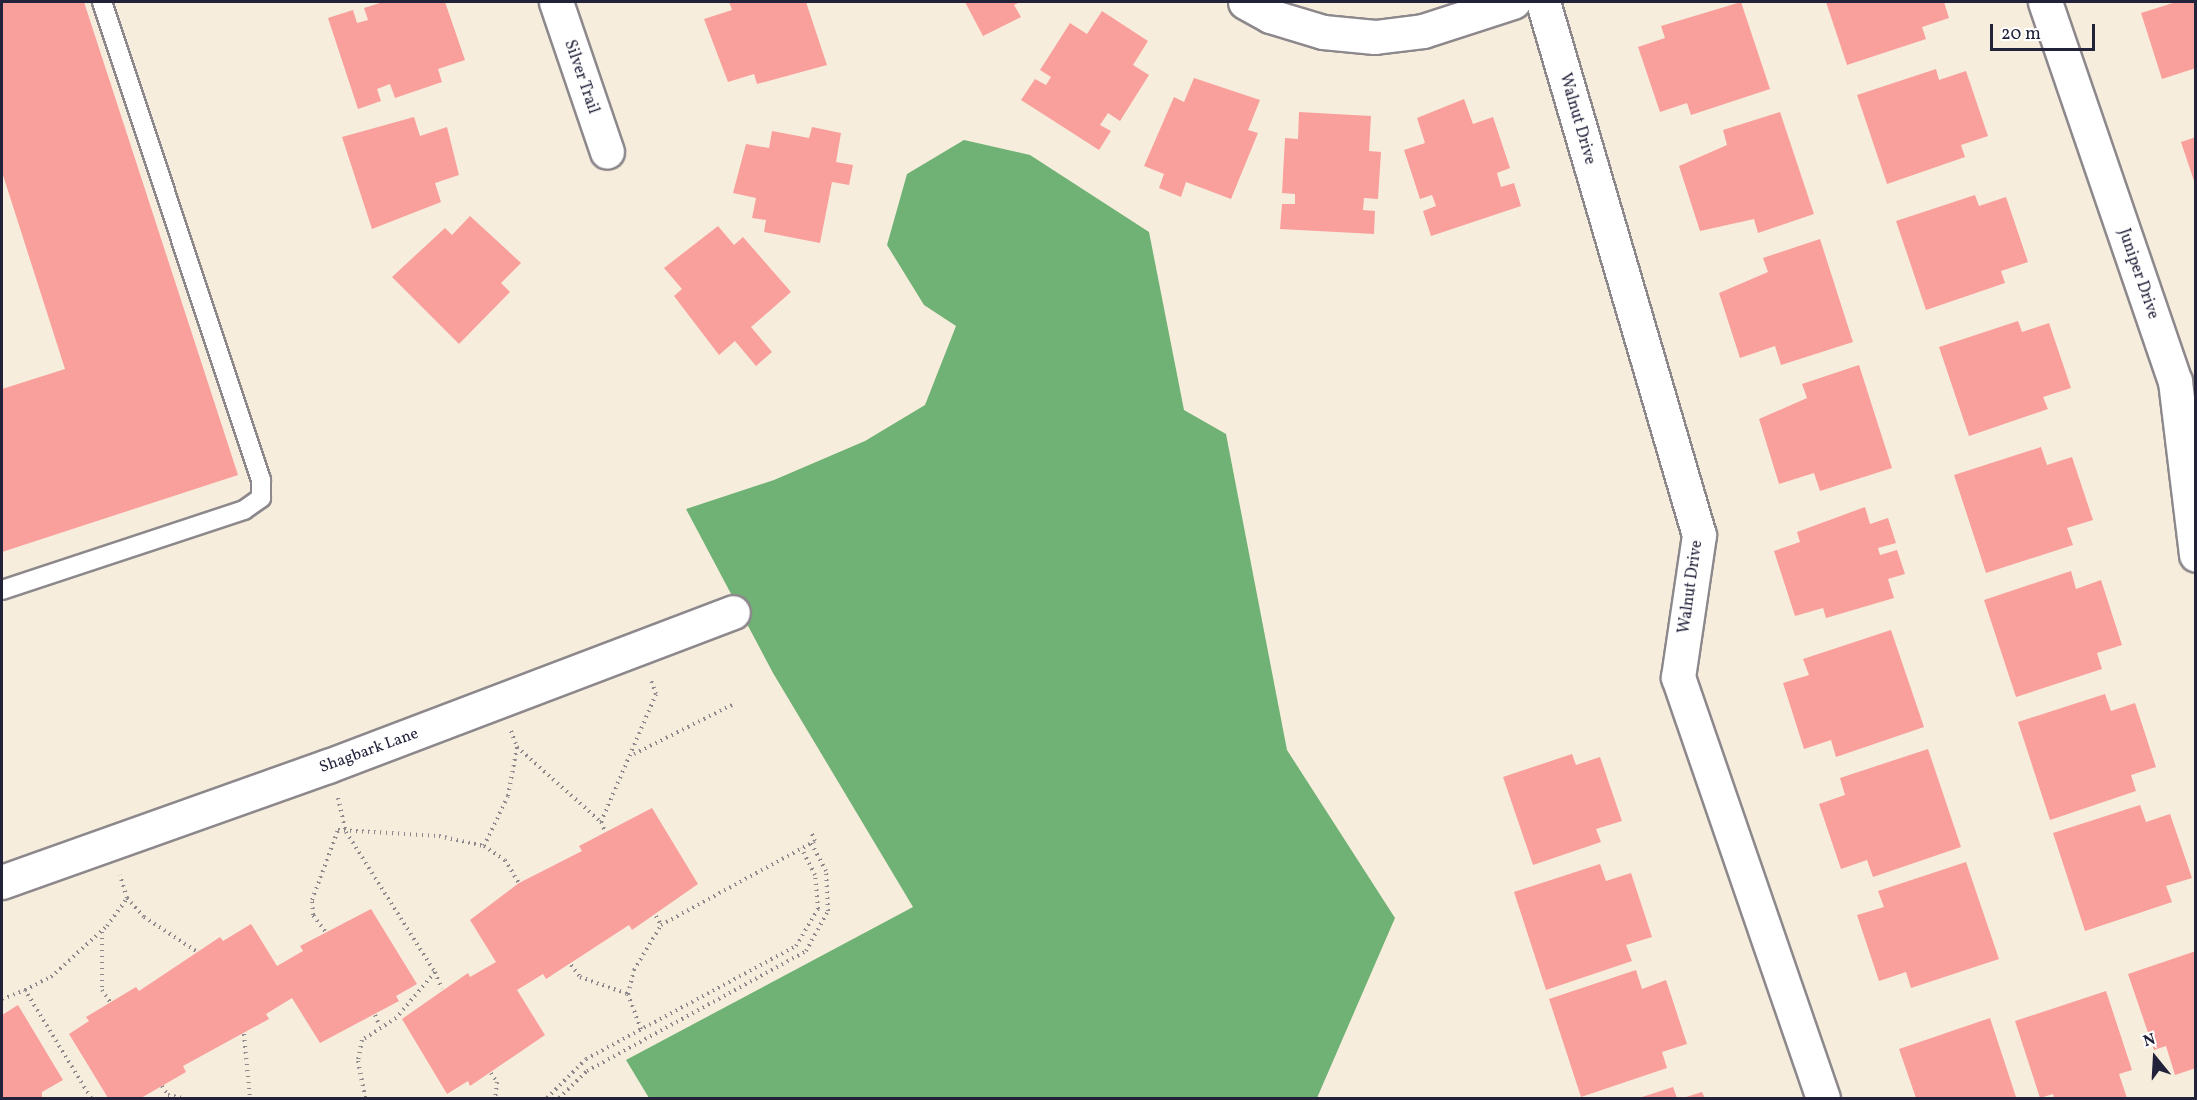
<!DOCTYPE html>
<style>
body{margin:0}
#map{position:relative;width:2197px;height:1100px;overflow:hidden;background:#f7eddc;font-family:Vollkorn,serif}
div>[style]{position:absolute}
.forest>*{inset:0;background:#70b275}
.building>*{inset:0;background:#f9a09d}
.path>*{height:4px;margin-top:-2px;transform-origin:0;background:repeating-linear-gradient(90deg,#8c888c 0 1.5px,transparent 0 6px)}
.roads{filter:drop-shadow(2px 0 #8c888c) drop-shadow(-2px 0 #8c888c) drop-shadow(0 2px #8c888c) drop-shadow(0 -2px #8c888c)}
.lane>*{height:18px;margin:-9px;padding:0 9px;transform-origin:9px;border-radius:9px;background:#fff}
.street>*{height:33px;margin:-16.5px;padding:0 16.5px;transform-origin:16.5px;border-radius:16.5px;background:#fff}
span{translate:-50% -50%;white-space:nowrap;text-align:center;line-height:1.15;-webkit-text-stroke:5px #fff;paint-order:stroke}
.street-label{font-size:16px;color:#22223b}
.frame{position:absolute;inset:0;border:3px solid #22223b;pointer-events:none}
.north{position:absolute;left:2125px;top:1028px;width:60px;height:60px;-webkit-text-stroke:4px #fff;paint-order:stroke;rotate:342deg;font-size:16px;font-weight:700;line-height:24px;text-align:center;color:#22223b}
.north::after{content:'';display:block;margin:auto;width:21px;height:27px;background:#22223b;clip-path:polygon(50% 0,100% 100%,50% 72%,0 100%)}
.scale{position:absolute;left:1990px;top:24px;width:105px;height:27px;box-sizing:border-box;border:3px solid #22223b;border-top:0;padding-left:8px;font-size:18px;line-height:21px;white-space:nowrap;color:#22223b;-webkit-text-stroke:4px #fff;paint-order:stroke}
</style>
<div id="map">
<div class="forest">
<div style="clip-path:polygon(964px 140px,1030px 155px,1149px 232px,1184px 410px,1226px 434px,1287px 750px,1395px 918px,1317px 1098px,649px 1098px,626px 1060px,913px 907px,773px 673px,686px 509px,774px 480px,865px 441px,925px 405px,956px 326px,924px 305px,887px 245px,907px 174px)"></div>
</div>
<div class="building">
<div style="clip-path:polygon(2px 2px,84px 2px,238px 475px,2px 552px,2px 389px,65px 369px,2px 172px)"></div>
<div style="clip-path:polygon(383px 2px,445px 2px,465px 60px,438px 69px,442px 82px,395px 98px,390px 84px,377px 89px,381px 101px,358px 109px,328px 18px,353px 10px,357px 23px,368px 20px,364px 8px)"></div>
<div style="clip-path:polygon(729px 2px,806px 2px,827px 65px,757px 84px,754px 74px,728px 82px,704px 19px,732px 10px)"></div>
<div style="clip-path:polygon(965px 2px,1020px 2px,1014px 5px,1021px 17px,983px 36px)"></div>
<div style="clip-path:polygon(1741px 2px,1770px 89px,1691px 115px,1687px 103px,1660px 112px,1638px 47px,1665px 38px,1661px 26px)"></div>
<div style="clip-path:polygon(1826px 2px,1944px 2px,1949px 18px,1922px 27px,1926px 39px,1847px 65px)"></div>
<div style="clip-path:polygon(2176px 2px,2196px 2px,2196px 68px,2162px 79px,2141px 13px)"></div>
<div style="clip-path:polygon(1102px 11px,1148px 41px,1133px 65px,1149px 75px,1120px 121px,1108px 113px,1100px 125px,1111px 131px,1099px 150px,1021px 100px,1035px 79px,1046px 85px,1051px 77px,1040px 70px,1070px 23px,1087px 34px)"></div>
<div style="clip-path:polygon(1936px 69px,1939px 80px,1966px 71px,1988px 136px,1961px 145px,1965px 157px,1887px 184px,1857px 95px)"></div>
<div style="clip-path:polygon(1194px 78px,1260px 100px,1248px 130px,1258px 133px,1231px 199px,1186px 182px,1181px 197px,1159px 188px,1164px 174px,1144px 166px,1174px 97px,1184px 102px)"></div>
<div style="clip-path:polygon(1464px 99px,1473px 124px,1493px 117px,1510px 168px,1497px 173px,1501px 187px,1514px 183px,1521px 206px,1431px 236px,1423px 211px,1436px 206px,1432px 195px,1420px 199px,1404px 150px,1425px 143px,1417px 118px)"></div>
<div style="clip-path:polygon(1299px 112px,1371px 116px,1369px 151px,1381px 152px,1378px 199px,1364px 198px,1363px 210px,1375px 211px,1374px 234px,1280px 229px,1282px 204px,1295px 204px,1295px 194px,1282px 193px,1285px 138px,1298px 139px)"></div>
<div style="clip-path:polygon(1780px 112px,1814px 214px,1758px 233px,1754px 219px,1700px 231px,1679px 166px,1727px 145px,1723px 130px)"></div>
<div style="clip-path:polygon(414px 117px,420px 136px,447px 127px,459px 175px,435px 183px,441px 202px,372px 229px,342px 137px)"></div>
<div style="clip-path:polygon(812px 127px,841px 133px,836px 162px,853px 165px,849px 185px,832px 182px,820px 243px,764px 232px,766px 220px,752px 218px,756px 198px,733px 193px,746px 144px,769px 148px,772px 131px,809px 138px)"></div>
<div style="clip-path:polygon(2196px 137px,2196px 184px,2195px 184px,2181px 142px)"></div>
<div style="clip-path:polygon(1975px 195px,1979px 206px,2006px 197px,2028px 262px,2001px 271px,2005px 283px,1926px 310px,1896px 221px)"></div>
<div style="clip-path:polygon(470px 216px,521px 263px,501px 283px,510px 292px,459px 344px,392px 277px,445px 228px,452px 235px)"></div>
<div style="clip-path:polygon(718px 226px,734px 245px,743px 237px,791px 292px,751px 327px,772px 352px,756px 366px,735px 341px,719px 355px,674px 296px,682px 289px,664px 268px)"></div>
<div style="clip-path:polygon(1820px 239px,1853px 342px,1781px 365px,1775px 346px,1740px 358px,1719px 293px,1768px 272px,1763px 258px)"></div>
<div style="clip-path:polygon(2018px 321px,2022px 332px,2049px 323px,2071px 388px,2043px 397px,2048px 409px,1969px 436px,1939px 347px)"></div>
<div style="clip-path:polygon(1859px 365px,1892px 468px,1820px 491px,1814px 473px,1779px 484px,1759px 419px,1807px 398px,1802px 384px)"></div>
<div style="clip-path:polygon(2041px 447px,2047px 465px,2072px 457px,2093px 520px,2067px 528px,2073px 545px,1986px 573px,1954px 475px)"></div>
<div style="clip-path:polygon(1865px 507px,1870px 524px,1888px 518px,1896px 543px,1878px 548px,1880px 555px,1897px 550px,1905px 574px,1888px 579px,1894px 598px,1826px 618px,1823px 608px,1795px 616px,1774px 551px,1800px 542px,1797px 532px)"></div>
<div style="clip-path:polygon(2071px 571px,2076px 589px,2101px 580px,2122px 645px,2097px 653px,2102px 669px,2016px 697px,1984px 600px)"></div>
<div style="clip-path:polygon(1891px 630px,1924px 727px,1836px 757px,1831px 740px,1804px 749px,1783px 683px,1809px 675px,1803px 659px)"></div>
<div style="clip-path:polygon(2105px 694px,2111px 711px,2135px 703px,2156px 767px,2131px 775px,2136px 791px,2050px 820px,2018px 722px)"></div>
<div style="clip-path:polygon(1928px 749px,1961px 847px,1873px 877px,1867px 860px,1841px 869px,1819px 804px,1845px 795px,1840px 778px)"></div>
<div style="clip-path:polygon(1572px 754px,1576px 765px,1600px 757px,1622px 821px,1596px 829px,1601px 842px,1533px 865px,1503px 777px)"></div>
<div style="clip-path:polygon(2140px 805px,2146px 822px,2170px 814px,2192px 878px,2166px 886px,2172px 902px,2085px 931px,2053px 833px)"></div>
<div style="clip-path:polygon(652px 808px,698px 884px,632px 930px,629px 925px,546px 979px,543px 974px,517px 990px,545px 1035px,470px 1086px,468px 1081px,447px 1094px,402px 1019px,468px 973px,470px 977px,496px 962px,470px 920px,519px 883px,582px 851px,579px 846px)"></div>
<div style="clip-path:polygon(1966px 862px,1999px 959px,1911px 988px,1906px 972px,1879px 981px,1857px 915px,1884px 907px,1878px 891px)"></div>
<div style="clip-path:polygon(1600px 864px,1606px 881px,1631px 873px,1652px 937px,1626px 945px,1632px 961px,1546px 990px,1514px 892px)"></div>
<div style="clip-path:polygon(371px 909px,417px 984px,396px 996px,399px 1001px,320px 1043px,292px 998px,266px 1014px,269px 1019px,183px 1066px,186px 1072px,141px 1098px,108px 1098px,69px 1034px,89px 1021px,86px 1017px,136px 987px,139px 991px,220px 937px,223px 941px,251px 924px,277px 966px,303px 951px,300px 946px)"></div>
<div style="clip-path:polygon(2196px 951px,2196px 1068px,2175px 1075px,2166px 1046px,2154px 1050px,2128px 974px)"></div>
<div style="clip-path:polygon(1636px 970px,1642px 989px,1666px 980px,1687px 1044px,1662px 1052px,1667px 1068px,1581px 1097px,1549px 999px)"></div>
<div style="clip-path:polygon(2106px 991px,2132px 1070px,2119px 1074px,2127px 1098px,2054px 1098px,2053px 1094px,2040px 1098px,2015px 1021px)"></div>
<div style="clip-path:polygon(18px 1005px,63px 1080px,42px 1092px,42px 1098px,2px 1098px,2px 1015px)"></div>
<div style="clip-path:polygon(1990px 1018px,2016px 1097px,1916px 1098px,1899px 1049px)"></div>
<div style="clip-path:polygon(1673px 1087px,1677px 1098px,1639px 1098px)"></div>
<div style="clip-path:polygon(1702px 1092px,1705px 1098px,1683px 1098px)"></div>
</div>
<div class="path">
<div style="left:511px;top:731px;width:17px;rotate:69deg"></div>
<div style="left:634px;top:754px;width:110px;rotate:-26.6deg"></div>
<div style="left:338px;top:798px;width:35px;rotate:77deg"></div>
<div style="left:346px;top:832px;width:166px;rotate:57.6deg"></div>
<div style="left:435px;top:972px;width:60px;rotate:130.3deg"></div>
<div style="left:396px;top:1018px;width:40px;rotate:147.1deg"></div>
<div style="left:362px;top:1040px;width:21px;rotate:101deg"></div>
<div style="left:358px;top:1061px;width:38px;rotate:79deg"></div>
<div style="left:601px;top:822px;width:10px;rotate:66deg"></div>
<div style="left:484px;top:846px;width:55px;rotate:-64.4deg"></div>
<div style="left:508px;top:796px;width:50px;rotate:-79.6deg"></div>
<div style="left:517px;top:747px;width:113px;rotate:41.8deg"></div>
<div style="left:601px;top:822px;width:139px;rotate:-66.7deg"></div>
<div style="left:656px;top:694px;width:15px;rotate:-110deg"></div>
<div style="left:127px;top:898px;width:25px;rotate:48deg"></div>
<div style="left:144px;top:917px;width:62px;rotate:33.2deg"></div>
<div style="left:656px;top:916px;width:10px;rotate:61deg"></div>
<div style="left:325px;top:931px;width:20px;rotate:-127deg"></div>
<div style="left:313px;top:915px;width:15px;rotate:-94deg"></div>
<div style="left:312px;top:900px;width:75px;rotate:-69.6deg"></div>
<div style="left:338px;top:830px;width:101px;rotate:3.4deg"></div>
<div style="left:439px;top:836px;width:46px;rotate:12.5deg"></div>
<div style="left:484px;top:846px;width:25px;rotate:34deg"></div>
<div style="left:505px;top:860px;width:27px;rotate:59deg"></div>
<div style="left:102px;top:932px;width:58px;rotate:90deg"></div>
<div style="left:102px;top:990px;width:14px;rotate:56deg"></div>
<div style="left:571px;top:965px;width:15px;rotate:53deg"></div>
<div style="left:580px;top:977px;width:51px;rotate:19.5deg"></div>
<div style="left:628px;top:994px;width:38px;rotate:70deg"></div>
<div style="left:435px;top:972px;width:18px;rotate:68deg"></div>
<div style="left:628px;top:994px;width:25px;rotate:-76deg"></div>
<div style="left:634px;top:970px;width:52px;rotate:-59deg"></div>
<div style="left:661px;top:925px;width:175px;rotate:-28.6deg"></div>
<div style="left:815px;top:841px;width:10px;rotate:-114deg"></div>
<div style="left:2px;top:999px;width:25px;rotate:-21deg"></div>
<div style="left:375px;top:1015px;width:12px;rotate:66deg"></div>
<div style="left:244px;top:1034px;width:64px;rotate:84.6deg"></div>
<div style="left:491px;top:1073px;width:11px;rotate:56deg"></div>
<div style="left:497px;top:1082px;width:16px;rotate:97deg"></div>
<div style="left:162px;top:1086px;width:11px;rotate:56deg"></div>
<div style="left:168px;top:1095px;width:14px;rotate:12deg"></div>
<div style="left:91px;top:1098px;width:127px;rotate:-121.4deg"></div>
<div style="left:25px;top:990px;width:29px;rotate:-27deg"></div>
<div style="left:51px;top:977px;width:76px;rotate:-42.3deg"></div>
<div style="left:107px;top:926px;width:34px;rotate:-54deg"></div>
<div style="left:127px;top:898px;width:24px;rotate:-107deg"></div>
<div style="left:547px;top:1098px;width:55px;rotate:-45deg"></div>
<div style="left:586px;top:1059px;width:238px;rotate:-28.3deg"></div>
<div style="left:796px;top:946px;width:43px;rotate:-59.3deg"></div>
<div style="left:818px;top:909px;width:34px;rotate:-95deg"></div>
<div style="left:815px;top:875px;width:30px;rotate:-117deg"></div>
<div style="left:559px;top:1098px;width:39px;rotate:-44deg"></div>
<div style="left:587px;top:1071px;width:250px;rotate:-28.7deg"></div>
<div style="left:806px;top:951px;width:46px;rotate:-61.2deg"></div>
<div style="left:828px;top:911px;width:40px;rotate:-92.9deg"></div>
<div style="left:826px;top:871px;width:32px;rotate:-118deg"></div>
</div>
<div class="roads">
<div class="lane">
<div style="left:2px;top:590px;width:255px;rotate:-18.3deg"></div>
<div style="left:244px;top:510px;width:21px;rotate:-35deg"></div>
<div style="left:261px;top:498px;width:18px;rotate:-90deg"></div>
<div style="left:261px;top:480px;width:504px;rotate:-108.4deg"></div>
</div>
<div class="street">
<div style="left:556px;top:2px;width:158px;rotate:71.2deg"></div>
<div style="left:1245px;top:2px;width:29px;rotate:29deg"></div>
<div style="left:1270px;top:16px;width:55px;rotate:16.8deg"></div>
<div style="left:1323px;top:32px;width:52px;rotate:5.5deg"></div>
<div style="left:1375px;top:37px;width:48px;rotate:-7.1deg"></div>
<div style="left:1423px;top:31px;width:95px;rotate:-17.9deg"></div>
<div style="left:1543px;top:2px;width:555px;rotate:73.69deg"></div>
<div style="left:1699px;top:535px;width:144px;rotate:98.4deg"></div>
<div style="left:1678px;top:677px;width:445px;rotate:71deg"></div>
<div style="left:2045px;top:2px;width:401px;rotate:71.1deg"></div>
<div style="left:2175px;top:381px;width:175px;rotate:83.1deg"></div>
<div style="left:2px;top:882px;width:346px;rotate:-19.6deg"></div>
<div style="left:328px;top:766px;width:433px;rotate:-20.8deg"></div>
</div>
</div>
<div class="street-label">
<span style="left:581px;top:77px;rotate:71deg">Silver Trail</span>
<span style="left:1577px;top:119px;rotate:74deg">Walnut Drive</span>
<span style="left:2138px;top:274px;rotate:71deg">Juniper Drive</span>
<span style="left:1691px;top:587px;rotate:-82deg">Walnut Drive</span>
<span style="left:369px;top:751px;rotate:-20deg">Shagbark Lane</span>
</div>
<div class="frame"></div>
<div class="north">N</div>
<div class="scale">20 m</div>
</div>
